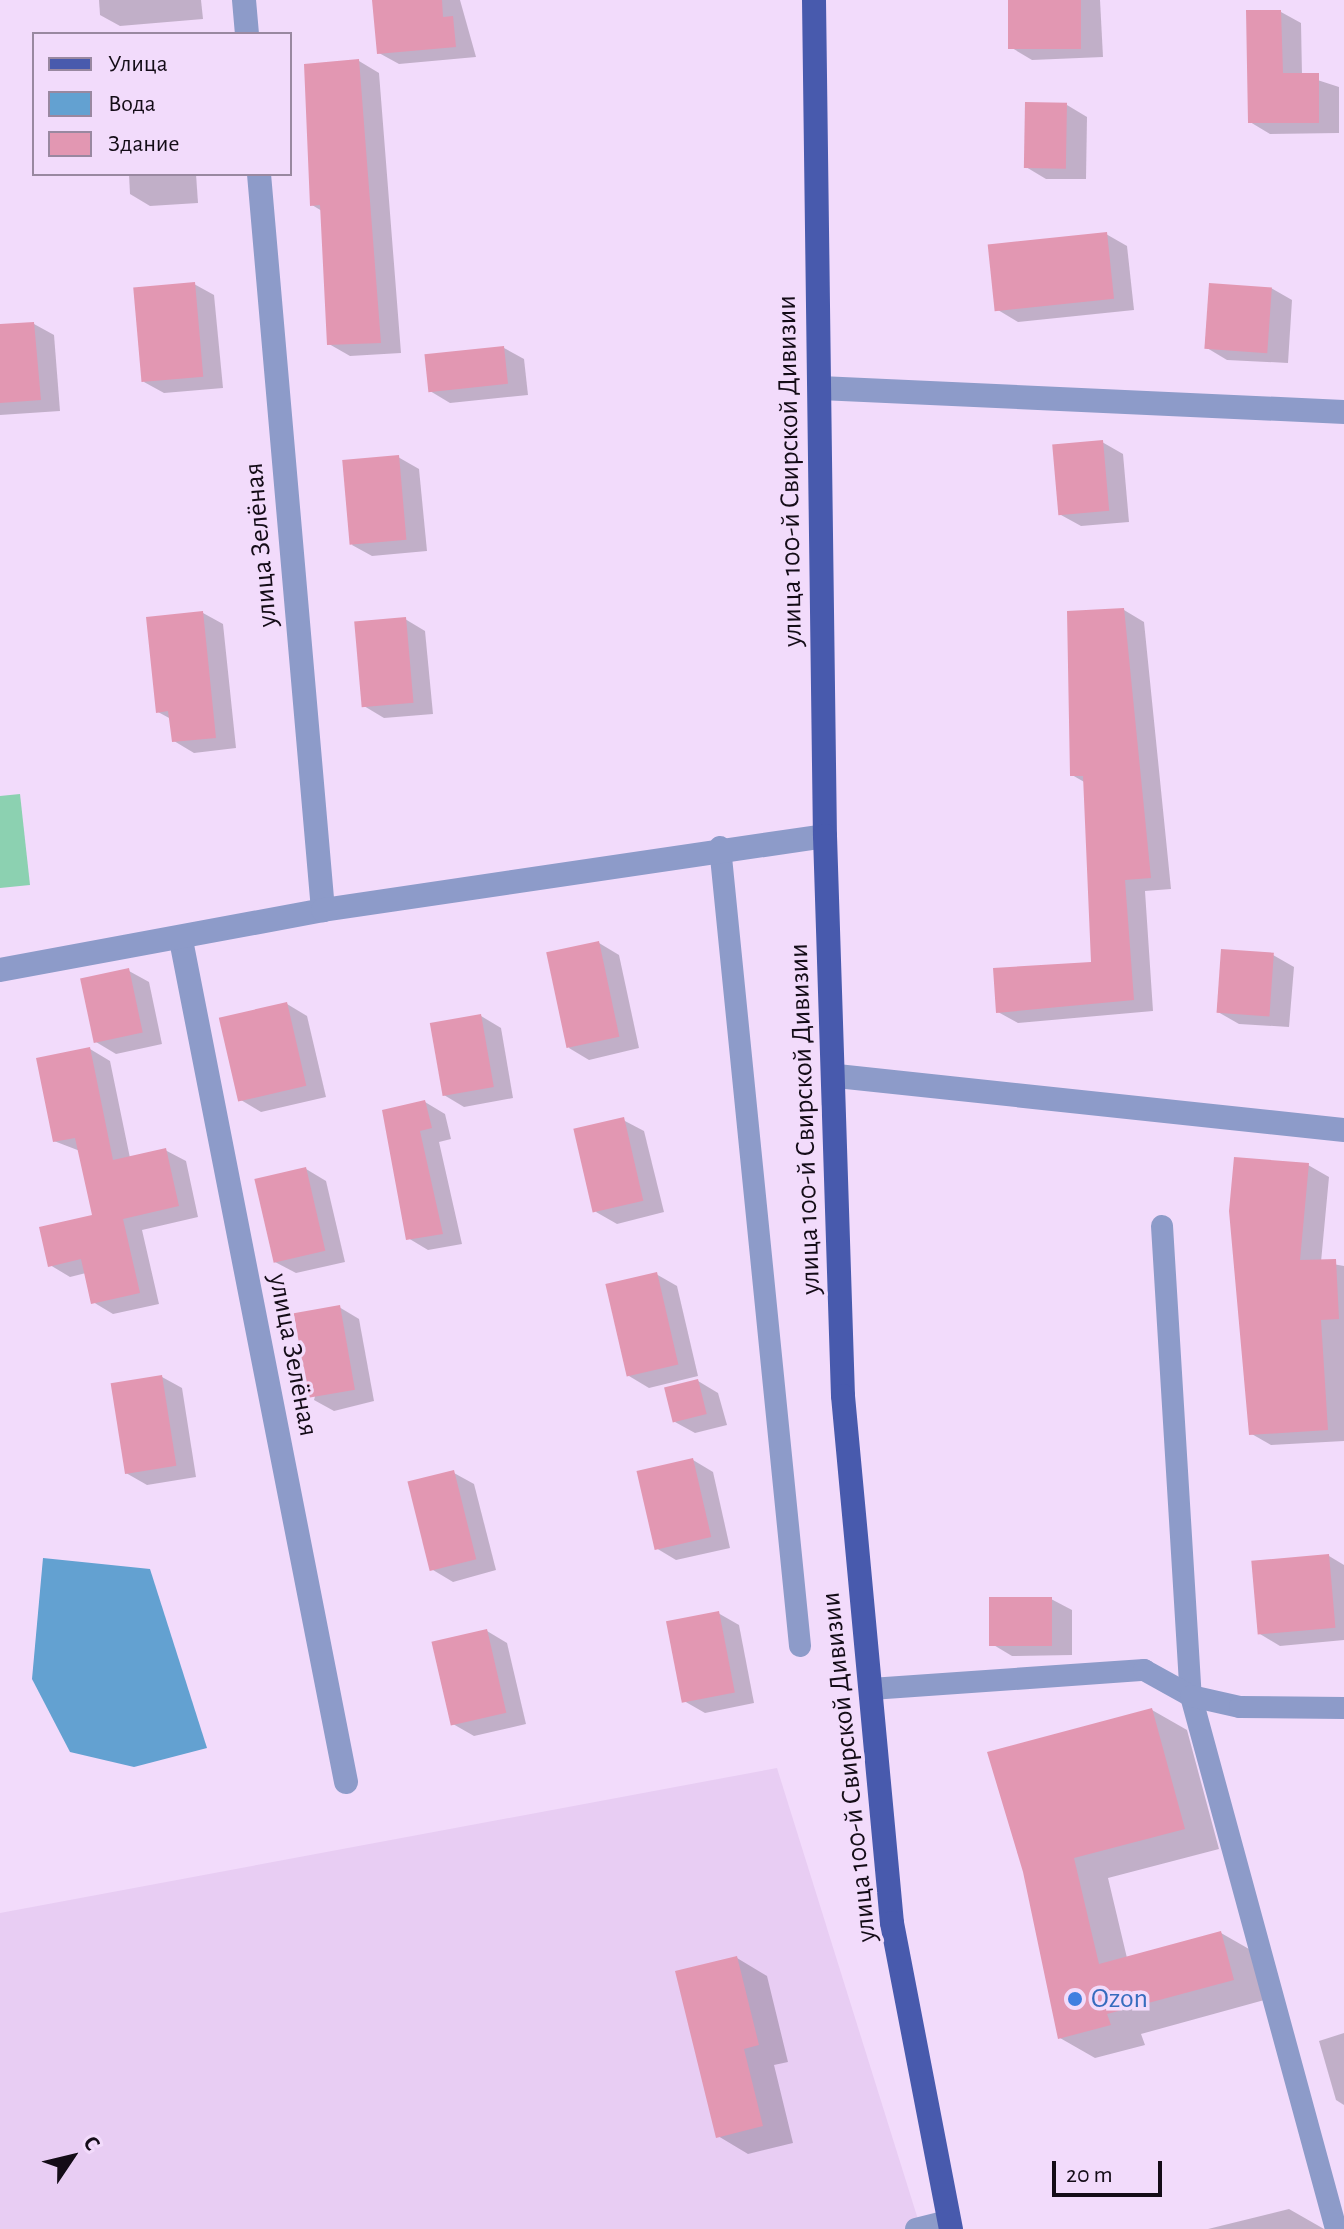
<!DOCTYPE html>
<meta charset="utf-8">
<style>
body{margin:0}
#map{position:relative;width:1344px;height:2229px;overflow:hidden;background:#f2dbfb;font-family:"Alegreya Sans",sans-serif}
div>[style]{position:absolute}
.built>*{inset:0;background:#e8cdf3}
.green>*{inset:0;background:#8cd1b1}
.water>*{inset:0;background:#63a1d1}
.shadow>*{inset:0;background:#0003}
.building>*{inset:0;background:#e297b2;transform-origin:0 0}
.service>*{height:22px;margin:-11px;padding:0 11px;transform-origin:11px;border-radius:11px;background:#8d9bc9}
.minor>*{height:24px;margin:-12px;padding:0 12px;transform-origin:12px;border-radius:12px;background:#8d9bc9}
.primary>*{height:24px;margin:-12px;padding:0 12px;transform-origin:12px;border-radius:12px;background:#485aad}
.dots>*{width:22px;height:22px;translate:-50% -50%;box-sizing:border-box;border:4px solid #f2dbfb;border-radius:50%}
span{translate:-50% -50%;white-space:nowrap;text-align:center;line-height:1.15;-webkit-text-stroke:7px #f2dbfb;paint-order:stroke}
.street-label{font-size:28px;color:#140c17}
.shop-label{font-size:28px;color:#366cbe}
.left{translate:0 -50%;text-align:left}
.legend{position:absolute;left:32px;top:32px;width:260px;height:144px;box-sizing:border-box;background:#f2dbfb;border:2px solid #9988a0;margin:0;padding:10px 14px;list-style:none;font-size:24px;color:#140c17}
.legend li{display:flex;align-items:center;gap:16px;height:40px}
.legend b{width:40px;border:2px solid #9988a0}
.north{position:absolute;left:32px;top:2117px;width:80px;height:80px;-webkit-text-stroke:6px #f2dbfb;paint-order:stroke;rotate:55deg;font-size:22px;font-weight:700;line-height:32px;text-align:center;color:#140c17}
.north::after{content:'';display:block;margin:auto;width:28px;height:36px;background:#140c17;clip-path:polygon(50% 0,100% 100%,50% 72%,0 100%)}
.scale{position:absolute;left:1052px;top:2161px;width:110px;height:36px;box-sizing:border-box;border:4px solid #140c17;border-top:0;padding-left:10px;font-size:24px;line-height:28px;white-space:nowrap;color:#140c17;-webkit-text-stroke:6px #f2dbfb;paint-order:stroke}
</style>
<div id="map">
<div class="built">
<div style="clip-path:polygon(777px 1768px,921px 2229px,0 2229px,0 1913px)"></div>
</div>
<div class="green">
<div style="clip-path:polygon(20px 794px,30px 885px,0 888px,0 796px)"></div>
</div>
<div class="water">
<div style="clip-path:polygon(43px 1558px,150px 1569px,207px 1748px,134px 1767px,70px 1752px,32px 1679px)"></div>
</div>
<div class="shadow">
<div style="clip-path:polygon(99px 0,201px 0,203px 19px,120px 26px,100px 15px)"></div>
<div style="clip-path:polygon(374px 0,460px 0,476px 57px,399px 64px,379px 53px)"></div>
<div style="clip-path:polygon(1010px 0,1100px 0,1103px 57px,1032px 60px,1012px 48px)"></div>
<div style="clip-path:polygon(1281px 12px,1301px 23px,1302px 75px,1339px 87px,1339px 133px,1270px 134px,1250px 122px)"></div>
<div style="clip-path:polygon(359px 61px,379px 73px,401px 353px,350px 356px,329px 344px,322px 211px,312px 205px)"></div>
<div style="clip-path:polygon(1067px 105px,1087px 117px,1086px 179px,1046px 179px,1026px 167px)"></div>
<div style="clip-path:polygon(129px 174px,196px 174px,198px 203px,150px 206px,130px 194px)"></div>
<div style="clip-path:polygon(1106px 234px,1127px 246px,1134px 310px,1018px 322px,998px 310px)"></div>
<div style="clip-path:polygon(194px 284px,214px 295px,223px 388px,164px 393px,144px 382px)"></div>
<div style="clip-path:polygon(1271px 288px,1292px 300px,1288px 363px,1227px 360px,1207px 348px)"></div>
<div style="clip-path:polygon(34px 324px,54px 335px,60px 411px,0 415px,0 326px)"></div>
<div style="clip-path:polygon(504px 348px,524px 359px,528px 395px,450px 403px,430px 391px)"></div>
<div style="clip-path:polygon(1102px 442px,1123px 454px,1129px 522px,1081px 526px,1061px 515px)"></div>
<div style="clip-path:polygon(398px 457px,419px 469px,427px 551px,372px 556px,352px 545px)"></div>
<div style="clip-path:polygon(1124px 610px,1144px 622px,1171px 889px,1145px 891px,1153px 1011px,1018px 1023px,998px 1012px,1093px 964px,1086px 783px,1072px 775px)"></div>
<div style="clip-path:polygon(203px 613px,223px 624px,236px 748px,194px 753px,174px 741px,171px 719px,158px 712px)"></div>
<div style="clip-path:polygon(405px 619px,425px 631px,433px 714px,384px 718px,364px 706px)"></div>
<div style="clip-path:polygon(599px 943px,619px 955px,639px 1048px,589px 1060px,569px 1048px)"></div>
<div style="clip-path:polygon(1273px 955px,1294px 967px,1289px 1027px,1239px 1024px,1218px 1012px)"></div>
<div style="clip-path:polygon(129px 971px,149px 982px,162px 1044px,116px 1054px,96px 1042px)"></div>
<div style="clip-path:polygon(287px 1004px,307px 1016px,326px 1097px,261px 1112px,241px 1100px)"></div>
<div style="clip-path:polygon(481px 1016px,501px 1028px,513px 1098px,464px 1107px,444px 1095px)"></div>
<div style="clip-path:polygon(90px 1049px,110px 1061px,130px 1158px,165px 1150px,186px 1161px,198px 1217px,142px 1230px,159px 1304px,113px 1314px,93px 1302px,86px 1273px,70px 1277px,50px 1265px,95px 1216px,80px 1151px,54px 1141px)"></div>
<div style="clip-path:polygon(425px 1102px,445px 1114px,451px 1139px,439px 1142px,462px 1244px,428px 1250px,408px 1238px,384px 1111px)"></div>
<div style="clip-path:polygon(623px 1120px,644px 1131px,664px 1212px,617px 1224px,596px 1212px)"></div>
<div style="clip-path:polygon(1308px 1165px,1329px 1177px,1321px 1262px,1344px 1266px,1344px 1441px,1271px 1445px,1250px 1433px)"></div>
<div style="clip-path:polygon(306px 1169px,326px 1181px,345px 1262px,296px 1273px,275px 1262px)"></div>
<div style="clip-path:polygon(656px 1274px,677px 1286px,698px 1376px,649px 1388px,629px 1376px)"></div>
<div style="clip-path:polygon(339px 1307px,359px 1319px,374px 1401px,334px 1411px,314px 1400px)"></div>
<div style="clip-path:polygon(162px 1377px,182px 1388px,196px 1477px,147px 1485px,126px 1473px)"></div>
<div style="clip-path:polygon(698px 1381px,718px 1393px,727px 1425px,695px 1433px,675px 1422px)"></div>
<div style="clip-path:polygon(693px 1460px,713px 1472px,730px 1548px,676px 1560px,656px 1548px)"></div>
<div style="clip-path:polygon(454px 1473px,474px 1484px,496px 1570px,453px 1582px,433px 1570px)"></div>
<div style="clip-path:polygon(1329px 1556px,1344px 1565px,1344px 1640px,1280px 1646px,1260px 1634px)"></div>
<div style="clip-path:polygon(1051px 1599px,1072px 1610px,1072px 1655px,1012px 1656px,992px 1644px)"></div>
<div style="clip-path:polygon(718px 1613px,739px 1625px,754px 1703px,705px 1713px,684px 1701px)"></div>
<div style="clip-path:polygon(487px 1631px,507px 1643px,526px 1724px,474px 1736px,453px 1724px)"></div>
<div style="clip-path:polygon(1152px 1710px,1187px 1730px,1219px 1849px,1108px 1878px,1127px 1958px,1221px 1933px,1256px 1953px,1268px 1999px,1141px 2034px,1145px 2045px,1095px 2058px,1060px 2038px,1025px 1871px)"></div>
<div style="clip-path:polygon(737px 1958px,767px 1976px,788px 2062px,774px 2065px,793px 2143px,748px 2154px,718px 2136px)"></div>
<div style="clip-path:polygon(1344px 2033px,1344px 2105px,1336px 2100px,1319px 2041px)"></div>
<div style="clip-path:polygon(1289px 2209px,1324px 2229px,1208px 2229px)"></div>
</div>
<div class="building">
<div style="clip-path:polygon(372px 0,442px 0,443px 17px,453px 16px,456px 47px,377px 54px)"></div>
<div style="left:1008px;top:0;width:73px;height:49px"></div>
<div style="clip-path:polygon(1246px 10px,1281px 10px,1283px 73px,1319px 73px,1319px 123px,1248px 123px)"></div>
<div style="clip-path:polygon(359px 59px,381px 343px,327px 345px,320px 205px,310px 206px,304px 64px)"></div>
<div style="left:1025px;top:102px;width:42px;height:66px;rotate:1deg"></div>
<div style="left:1107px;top:232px;width:67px;height:120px;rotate:84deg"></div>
<div style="left:195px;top:282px;width:95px;height:62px;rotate:85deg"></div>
<div style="left:1209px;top:283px;width:63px;height:66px;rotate:4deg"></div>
<div style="clip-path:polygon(34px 322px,41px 400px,0 403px,0 324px)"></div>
<div style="left:504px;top:346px;width:38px;height:80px;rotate:84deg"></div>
<div style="left:1103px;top:440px;width:71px;height:51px;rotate:85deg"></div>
<div style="left:399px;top:455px;width:85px;height:57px;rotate:85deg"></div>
<div style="clip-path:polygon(1124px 608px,1151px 878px,1125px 880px,1134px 1000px,996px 1013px,993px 968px,1091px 962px,1083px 776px,1070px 776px,1067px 611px)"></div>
<div style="clip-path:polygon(203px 611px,216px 738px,172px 742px,168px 711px,156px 713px,146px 617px)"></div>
<div style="left:406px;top:617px;width:86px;height:52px;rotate:85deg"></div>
<div style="left:599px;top:941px;width:98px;height:54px;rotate:78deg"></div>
<div style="left:1221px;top:949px;width:53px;height:64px;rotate:4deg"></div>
<div style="left:129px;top:968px;width:66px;height:50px;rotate:78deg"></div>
<div style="left:287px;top:1002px;width:86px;height:70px;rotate:77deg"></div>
<div style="left:481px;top:1014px;width:74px;height:52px;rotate:80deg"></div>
<div style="clip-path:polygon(90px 1047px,113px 1160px,166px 1148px,179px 1206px,123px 1219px,140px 1293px,91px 1304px,81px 1259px,48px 1267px,39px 1227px,92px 1215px,75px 1138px,53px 1142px,36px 1058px)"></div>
<div style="clip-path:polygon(425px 1100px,432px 1128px,420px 1131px,443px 1234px,406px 1240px,382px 1110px)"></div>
<div style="left:624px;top:1117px;width:86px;height:52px;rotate:77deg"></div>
<div style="clip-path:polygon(1234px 1157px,1309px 1163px,1300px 1260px,1336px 1259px,1339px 1319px,1321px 1320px,1328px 1430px,1249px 1435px,1229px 1211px)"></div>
<div style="left:306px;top:1167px;width:86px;height:53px;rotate:77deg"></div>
<div style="left:657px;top:1272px;width:95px;height:53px;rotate:77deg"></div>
<div style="left:340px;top:1305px;width:86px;height:47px;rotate:80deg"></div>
<div style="left:162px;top:1375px;width:92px;height:52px;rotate:81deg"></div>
<div style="left:698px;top:1379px;width:36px;height:35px;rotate:76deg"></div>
<div style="left:693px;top:1458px;width:81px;height:58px;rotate:77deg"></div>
<div style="left:454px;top:1470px;width:92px;height:48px;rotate:76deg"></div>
<div style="left:1329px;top:1554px;width:74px;height:78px;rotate:85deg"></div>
<div style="left:989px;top:1597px;width:63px;height:49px"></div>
<div style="left:719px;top:1611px;width:83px;height:54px;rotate:79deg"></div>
<div style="left:487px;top:1629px;width:86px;height:57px;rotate:77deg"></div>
<div style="clip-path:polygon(1152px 1708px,1185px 1829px,1074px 1858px,1099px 1964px,1221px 1931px,1234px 1980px,1107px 2014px,1111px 2025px,1058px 2039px,1023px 1872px,987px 1752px)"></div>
<div style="clip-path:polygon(737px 1956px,759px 2045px,744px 2049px,763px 2126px,716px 2138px,675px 1971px)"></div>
</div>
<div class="service">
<div style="left:720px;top:847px;width:803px;rotate:84.28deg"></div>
<div style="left:1162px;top:1226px;width:471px;rotate:86.5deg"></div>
<div style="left:1191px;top:1696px;width:552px;rotate:74.78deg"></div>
<div style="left:871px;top:1689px;width:274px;rotate:-4deg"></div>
<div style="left:1144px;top:1670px;width:54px;rotate:29deg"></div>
<div style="left:1191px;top:1696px;width:50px;rotate:12.7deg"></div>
<div style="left:1240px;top:1707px;width:104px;rotate:0.6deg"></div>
<div style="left:916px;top:2229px;width:34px;rotate:-14deg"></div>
</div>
<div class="minor">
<div style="left:244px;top:0;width:34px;rotate:85deg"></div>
<div style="left:259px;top:174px;width:739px;rotate:85.03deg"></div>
<div style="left:820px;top:388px;width:525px;rotate:2.62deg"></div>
<div style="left:181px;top:940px;width:858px;rotate:78.91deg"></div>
<div style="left:0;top:970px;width:329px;rotate:-10.5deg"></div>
<div style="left:323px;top:910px;width:507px;rotate:-8.39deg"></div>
<div style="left:837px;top:1076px;width:510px;rotate:6.08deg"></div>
</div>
<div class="primary">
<div style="left:814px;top:0;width:836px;rotate:89.25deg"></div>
<div style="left:825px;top:836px;width:560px;rotate:88.16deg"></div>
<div style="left:843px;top:1396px;width:529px;rotate:84.69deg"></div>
<div style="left:892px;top:1923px;width:312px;rotate:79.1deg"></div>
</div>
<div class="dots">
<div style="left:1075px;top:1999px;background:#3f7fe0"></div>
</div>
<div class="street-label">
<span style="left:790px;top:471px;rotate:-91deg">улица 100-й Свирской Дивизии</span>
<span style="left:261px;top:545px;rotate:-95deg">улица Зелёная</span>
<span style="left:805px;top:1119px;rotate:-92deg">улица 100-й Свирской Дивизии</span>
<span style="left:293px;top:1355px;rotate:79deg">улица Зелёная</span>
<span style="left:849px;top:1767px;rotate:-96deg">улица 100-й Свирской Дивизии</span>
</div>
<div class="shop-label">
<span class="left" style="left:1091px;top:1999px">Ozon</span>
</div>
<ul class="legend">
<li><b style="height:10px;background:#485aad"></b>Улица</li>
<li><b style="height:22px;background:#63a1d1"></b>Вода</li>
<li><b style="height:22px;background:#e297b2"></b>Здание</li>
</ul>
<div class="north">С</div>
<div class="scale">20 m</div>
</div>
